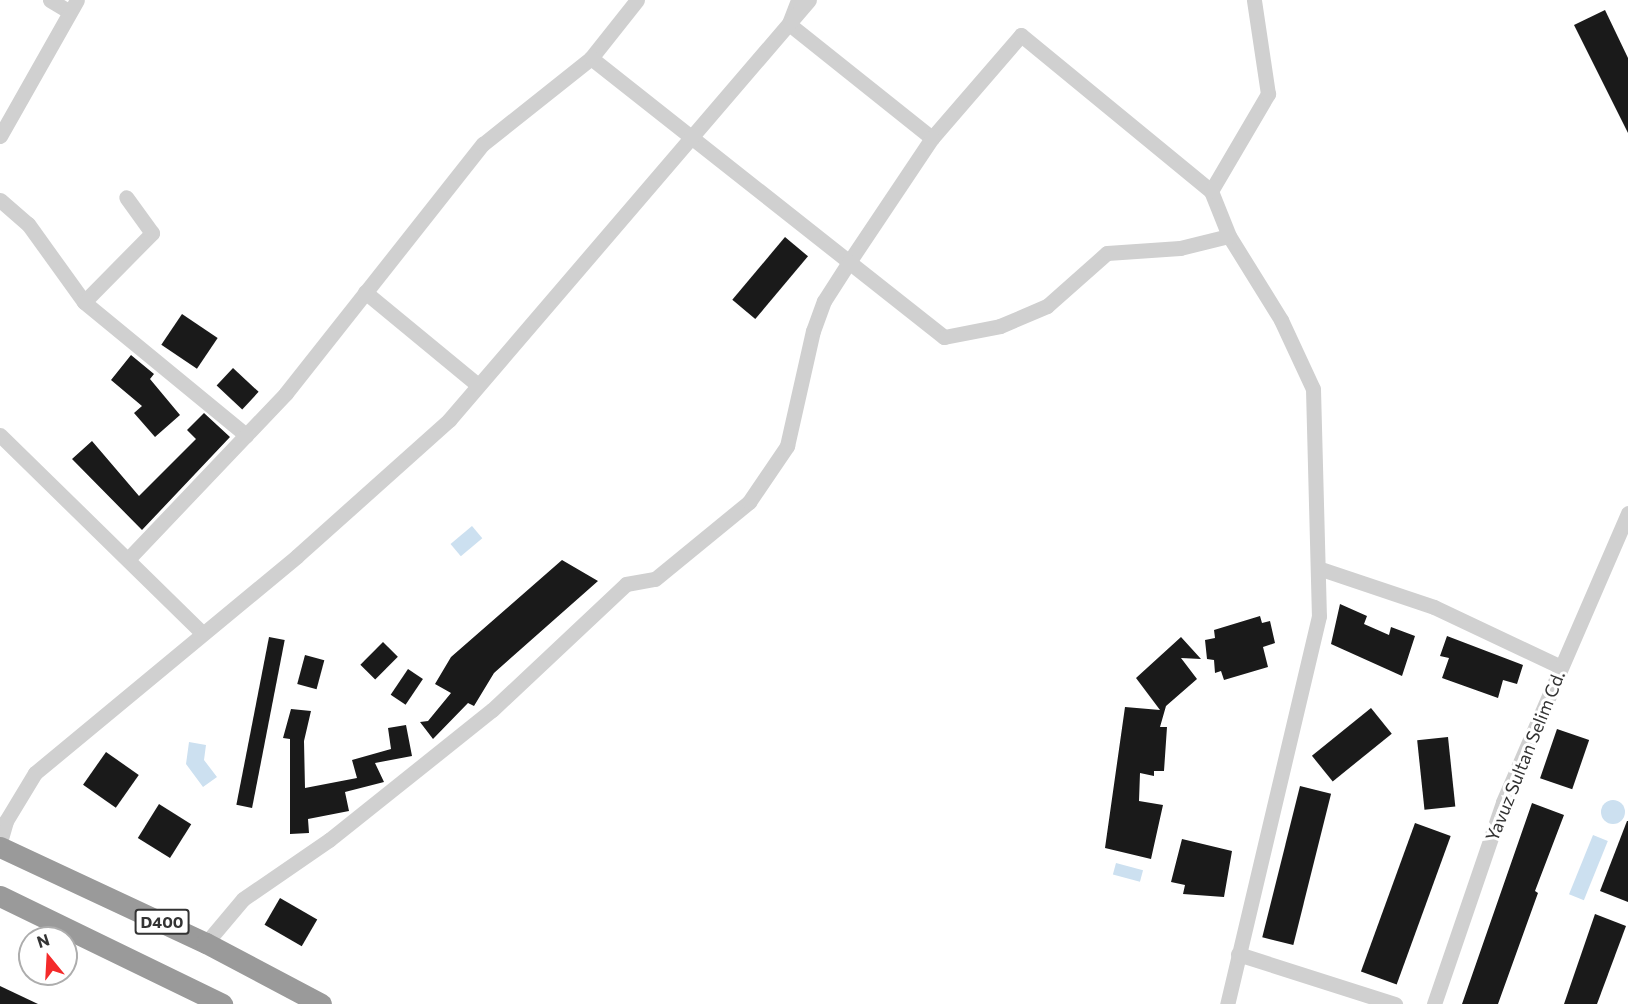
<!DOCTYPE html>
<style>
body{margin:0}
#map{position:relative;width:1628px;height:1004px;overflow:hidden;background:#fff;font-family:Commissioner,sans-serif}
div>[style]{position:absolute}
.water>*{inset:0;background:#cce0f0;transform-origin:0 0}
.round{border-radius:50%}
.building>*{inset:0;background:#1a1a1a;transform-origin:0 0}
.minor>*{height:15px;margin:-7.5px;padding:0 7.5px;transform-origin:7.5px;border-radius:7.5px;background:#d0d0d0}
.highway>*{height:21px;margin:-10.5px;padding:0 10.5px;transform-origin:10.5px;border-radius:10.5px;background:#9a9a9a}
span{translate:-50% -50%;white-space:nowrap;text-align:center;line-height:1.15;-webkit-text-stroke:6px #fff;paint-order:stroke}
.shield-label span{padding:2px 4px;background:#fff;border:2px solid;border-radius:4px;-webkit-text-stroke-width:0}
.shield-label{font-size:16px;color:#333;font-weight:700}
.street-label{font-size:18px;color:#333}
.north{position:absolute;left:18px;top:926px;width:60px;height:60px;box-sizing:border-box;background:#fff;border:2px solid #adadad;border-radius:50%;rotate:342deg;font-size:16px;font-weight:700;line-height:24px;text-align:center;color:#333}
.north::after{content:'';display:block;margin:auto;width:21px;height:27px;background:#f42a2a;clip-path:polygon(50% 0,100% 100%,50% 72%,0 100%)}
</style>
<div id="map">
<div class="water">
<div style="left:472px;top:526px;width:16px;height:28px;rotate:50deg"></div>
<div style="clip-path:polygon(189px 742px,206px 745px,204px 760px,217px 777px,203px 787px,186px 764px)"></div>
<div class="round" style="left:1601px;top:800px;width:24px;height:24px"></div>
<div style="left:1593px;top:835px;width:16px;height:64px;rotate:22deg"></div>
<div style="left:1116px;top:863px;width:28px;height:12px;rotate:15deg"></div>
</div>
<div class="building">
<div style="clip-path:polygon(1605px 10px,1628px 58px,1628px 133px,1574px 25px)"></div>
<div style="left:785px;top:237px;width:30px;height:82px;rotate:40deg"></div>
<div style="left:182px;top:314px;width:43px;height:37px;rotate:34deg"></div>
<div style="clip-path:polygon(131px 355px,154px 374px,150px 379px,180px 415px,155px 437px,134px 413px,142px 406px,111px 380px)"></div>
<div style="left:233px;top:368px;width:35px;height:24px;rotate:43deg"></div>
<div style="clip-path:polygon(204px 413px,230px 437px,142px 530px,72px 459px,92px 441px,139px 496px,196px 439px,187px 430px)"></div>
<div style="clip-path:polygon(562px 560px,598px 581px,494px 673px,474px 706px,468px 703px,433px 739px,420px 722px,428px 721px,451px 693px,435px 684px,451px 657px)"></div>
<div style="clip-path:polygon(1340px 604px,1367px 616px,1364px 624px,1389px 635px,1391px 627px,1415px 636px,1402px 676px,1331px 644px)"></div>
<div style="clip-path:polygon(1260px 616px,1262px 623px,1270px 621px,1275px 643px,1263px 647px,1268px 667px,1224px 680px,1221px 671px,1215px 673px,1214px 660px,1207px 659px,1205px 640px,1215px 638px,1214px 630px)"></div>
<div style="clip-path:polygon(1447px 636px,1523px 665px,1517px 684px,1503px 680px,1498px 698px,1442px 678px,1449px 658px,1440px 656px)"></div>
<div style="left:269px;top:637px;width:16px;height:171px;rotate:11deg"></div>
<div style="clip-path:polygon(1181px 637px,1201px 659px,1181px 658px,1197px 679px,1166px 706px,1160px 727px,1167px 727px,1164px 771px,1154px 771px,1154px 776px,1140px 773px,1139px 801px,1163px 805px,1151px 859px,1105px 848px,1125px 707px,1160px 710px,1136px 678px)"></div>
<div style="left:383px;top:642px;width:21px;height:32px;rotate:45deg"></div>
<div style="left:305px;top:655px;width:20px;height:30px;rotate:15deg"></div>
<div style="left:408px;top:669px;width:18px;height:31px;rotate:34deg"></div>
<div style="left:1371px;top:708px;width:33px;height:76px;rotate:51deg"></div>
<div style="clip-path:polygon(291px 709px,311px 711px,304px 741px,305px 788px,357px 778px,352px 760px,391px 749px,388px 728px,406px 725px,412px 756px,375px 763px,384px 782px,345px 792px,349px 811px,308px 819px,309px 833px,290px 834px,290px 739px,283px 738px)"></div>
<div style="left:1557px;top:729px;width:34px;height:52px;rotate:19deg"></div>
<div style="left:1448px;top:737px;width:70px;height:31px;rotate:84deg"></div>
<div style="left:106px;top:752px;width:40px;height:40px;rotate:35deg"></div>
<div style="left:1300px;top:786px;width:32px;height:156px;rotate:14deg"></div>
<div style="clip-path:polygon(1532px 803px,1564px 815px,1535px 891px,1538px 893px,1498px 1004px,1462px 1004px)"></div>
<div style="left:159px;top:804px;width:38px;height:40px;rotate:32deg"></div>
<div style="clip-path:polygon(1627px 821px,1628px 821px,1628px 902px,1600px 891px)"></div>
<div style="left:1415px;top:823px;width:38px;height:158px;rotate:20deg"></div>
<div style="clip-path:polygon(1182px 839px,1232px 851px,1224px 897px,1183px 894px,1185px 885px,1171px 882px)"></div>
<div style="left:280px;top:898px;width:43px;height:31px;rotate:30deg"></div>
<div style="clip-path:polygon(1595px 914px,1626px 926px,1597px 1004px,1564px 1004px)"></div>
<div style="clip-path:polygon(0 986px,38px 1004px,0 1004px)"></div>
</div>
<div class="minor">
<div style="left:50px;top:0;width:23px;rotate:31deg"></div>
<div style="left:798px;top:0;width:26px;rotate:111deg"></div>
<div style="left:789px;top:24px;width:183px;rotate:38.6deg"></div>
<div style="left:932px;top:138px;width:136px;rotate:-49.2deg"></div>
<div style="left:1021px;top:35px;width:246px;rotate:39.4deg"></div>
<div style="left:1211px;top:191px;width:48px;rotate:68.2deg"></div>
<div style="left:1229px;top:236px;width:99px;rotate:58.2deg"></div>
<div style="left:1281px;top:320px;width:76px;rotate:65.1deg"></div>
<div style="left:1313px;top:389px;width:227px;rotate:88.5deg"></div>
<div style="left:1319px;top:616px;width:399px;rotate:103.3deg"></div>
<div style="left:591px;top:58px;width:74px;rotate:-51.6deg"></div>
<div style="left:0;top:136px;width:156px;rotate:-60.5deg"></div>
<div style="left:1211px;top:191px;width:113px;rotate:-59.6deg"></div>
<div style="left:1268px;top:94px;width:95px;rotate:-98.5deg"></div>
<div style="left:0;top:200px;width:37px;rotate:41deg"></div>
<div style="left:28px;top:224px;width:96px;rotate:54.3deg"></div>
<div style="left:84px;top:302px;width:97px;rotate:-45.4deg"></div>
<div style="left:152px;top:233px;width:44px;rotate:-125.8deg"></div>
<div style="left:365px;top:292px;width:146px;rotate:39.5deg"></div>
<div style="left:84px;top:302px;width:210px;rotate:39.4deg"></div>
<div style="left:0;top:435px;width:283px;rotate:44.4deg"></div>
<div style="left:130px;top:557px;width:226px;rotate:-46.4deg"></div>
<div style="left:286px;top:393px;width:318px;rotate:-51.7deg"></div>
<div style="left:483px;top:144px;width:138px;rotate:-38.5deg"></div>
<div style="left:591px;top:58px;width:329px;rotate:38.3deg"></div>
<div style="left:849px;top:262px;width:149px;rotate:-56.2deg"></div>
<div style="left:1321px;top:569px;width:119px;rotate:18.6deg"></div>
<div style="left:1434px;top:607px;width:140px;rotate:25.3deg"></div>
<div style="left:0;top:842px;width:22px;rotate:-74deg"></div>
<div style="left:6px;top:821px;width:56px;rotate:-58.9deg"></div>
<div style="left:35px;top:773px;width:340px;rotate:-39.6deg"></div>
<div style="left:297px;top:556px;width:204px;rotate:-41.8deg"></div>
<div style="left:449px;top:420px;width:553px;rotate:-49.4deg"></div>
<div style="left:206px;top:943px;width:57px;rotate:-49.9deg"></div>
<div style="left:243px;top:899px;width:104px;rotate:-34.5deg"></div>
<div style="left:329px;top:840px;width:208px;rotate:-38.6deg"></div>
<div style="left:492px;top:710px;width:184px;rotate:-43.2deg"></div>
<div style="left:626px;top:584px;width:29px;rotate:-10deg"></div>
<div style="left:655px;top:579px;width:122px;rotate:-39.3deg"></div>
<div style="left:749px;top:502px;width:68px;rotate:-55.8deg"></div>
<div style="left:787px;top:446px;width:118px;rotate:-77.3deg"></div>
<div style="left:813px;top:331px;width:32px;rotate:-70deg"></div>
<div style="left:824px;top:301px;width:46px;rotate:-57.3deg"></div>
<div style="left:849px;top:262px;width:121px;rotate:38.3deg"></div>
<div style="left:944px;top:337px;width:57px;rotate:-11.1deg"></div>
<div style="left:1000px;top:326px;width:51px;rotate:-23.1deg"></div>
<div style="left:1047px;top:306px;width:80px;rotate:-41.5deg"></div>
<div style="left:1107px;top:253px;width:73px;rotate:-3.9deg"></div>
<div style="left:1180px;top:248px;width:50px;rotate:-13.8deg"></div>
<div style="left:1238px;top:954px;width:165px;rotate:17.7deg"></div>
<div style="left:1434px;top:1004px;width:213px;rotate:-71.1deg"></div>
<div style="left:1503px;top:802px;width:315px;rotate:-66.6deg"></div>
</div>
<div class="highway">
<div style="left:0;top:847px;width:227px;rotate:25deg"></div>
<div style="left:206px;top:943px;width:130px;rotate:27.9deg"></div>
<div style="left:0;top:896px;width:247px;rotate:25.9deg"></div>
</div>
<div class="shield-label">
<span style="left:162px;top:922px">D400</span>
</div>
<div class="street-label">
<span style="left:1525px;top:756px;rotate:-68deg">Yavuz Sultan Selim Cd.</span>
</div>
<div class="north">N</div>
</div>
